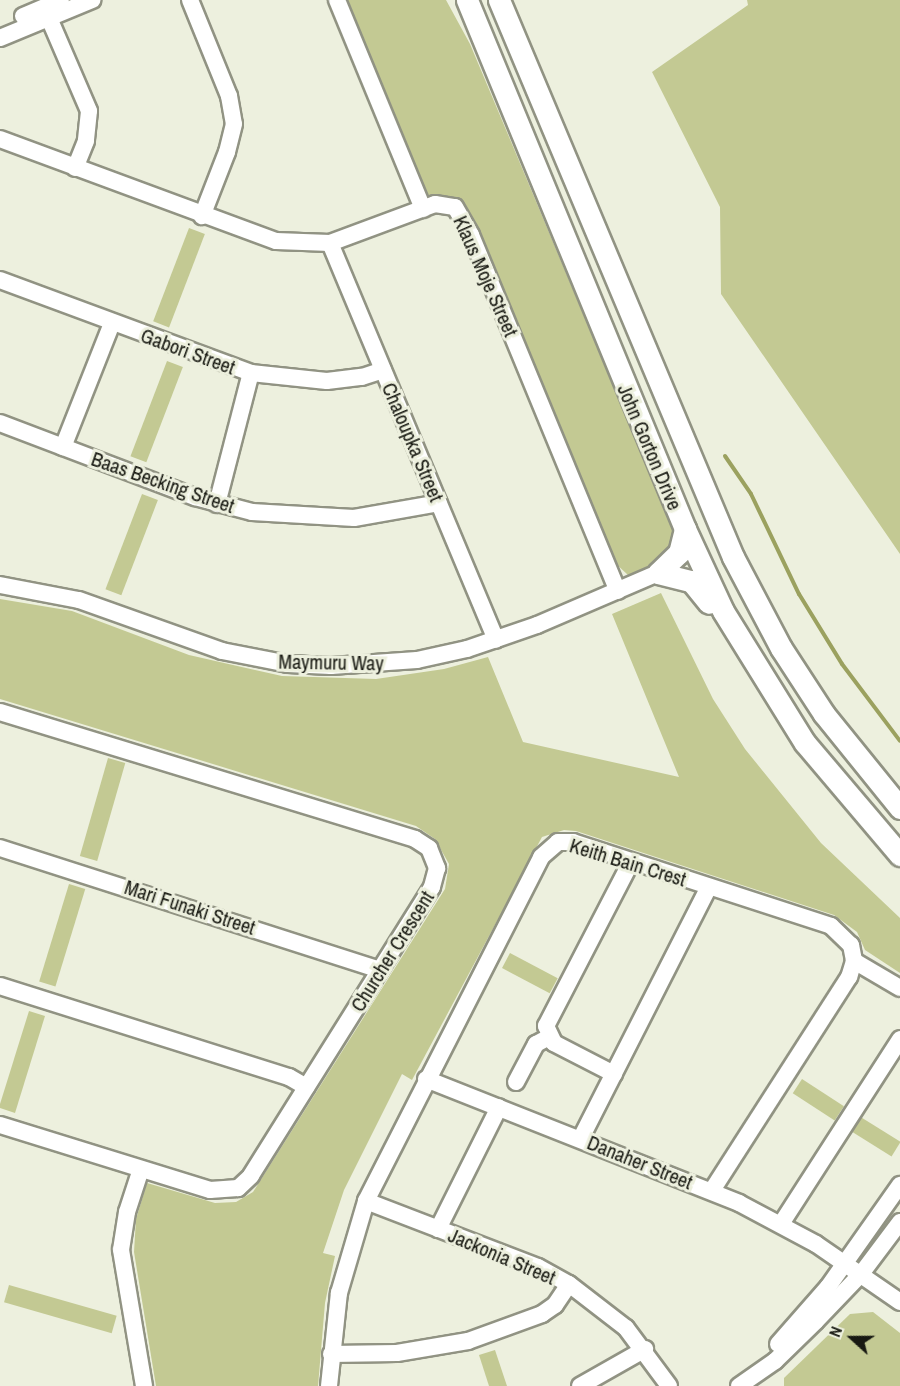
<!DOCTYPE html>
<style>
body{margin:0}
#map{position:relative;width:900px;height:1386px;overflow:hidden;background:#edf0de;font-family:"Archivo Narrow",sans-serif}
div>[style]{position:absolute}
.green>*{inset:0;background:#c3c993;transform-origin:0 0}
.stream>*{height:4px;margin:-2px;padding:0 2px;transform-origin:2px;border-radius:2px;background:#9ba15f}
.roads{filter:drop-shadow(2px 0 #919383) drop-shadow(-2px 0 #919383) drop-shadow(0 2px #919383) drop-shadow(0 -2px #919383)}
.minor>*{height:16px;margin:-8px;padding:0 8px;transform-origin:8px;border-radius:8px;background:#fff}
.major>*{height:21px;margin:-10.5px;padding:0 10.5px;transform-origin:10.5px;border-radius:10.5px;background:#fff}
span{translate:-50% -50%;white-space:nowrap;text-align:center;line-height:1.15;-webkit-text-stroke:6px #edf0de;paint-order:stroke}
.street-label{font-size:20px;color:#181912}
.north{position:absolute;left:822px;top:1308px;width:60px;height:60px;-webkit-text-stroke:4px #edf0de;paint-order:stroke;rotate:291deg;font-size:16px;font-weight:700;line-height:24px;text-align:center;color:#181912}
.north::after{content:'';display:block;margin:auto;width:21px;height:27px;background:#181912;clip-path:polygon(50% 0,100% 100%,50% 72%,0 100%)}
</style>
<div id="map">
<div class="green">
<div style="clip-path:polygon(343px 0,446px 0,470px 44px,673px 528px,672px 547px,652px 567px,628px 575px,614px 562px,467px 210px,456px 199px,425px 195px)"></div>
<div style="clip-path:polygon(747px 0,900px 0,900px 554px,721px 294px,720px 207px,652px 72px,748px 5px)"></div>
<div style="left:189px;top:228px;width:17px;height:100px;rotate:21deg"></div>
<div style="left:167px;top:361px;width:17px;height:102px;rotate:21deg"></div>
<div style="left:142px;top:494px;width:17px;height:102px;rotate:21deg"></div>
<div style="clip-path:polygon(661px 593px,713px 699px,745px 749px,821px 843px,900px 918px,900px 973px,865px 950px,857px 932px,834px 915px,576px 831px,564px 830px,542px 837px,412px 1080px,402px 1074px,344px 1190px,323px 1253px,335px 1256px,325px 1303px,318px 1386px,156px 1386px,134px 1252px,136px 1219px,147px 1183px,215px 1203px,236px 1202px,253px 1192px,445px 889px,449px 864px,435px 839px,416px 826px,0 699px,0 599px,72px 611px,189px 655px,282px 676px,376px 679px,444px 669px,488px 657px,523px 742px,679px 777px,612px 614px)"></div>
<div style="left:108px;top:758px;width:18px;height:102px;rotate:16deg"></div>
<div style="left:69px;top:884px;width:17px;height:102px;rotate:17deg"></div>
<div style="left:510px;top:953px;width:54px;height:17px;rotate:28deg"></div>
<div style="clip-path:polygon(29px 1011px,45px 1016px,15px 1113px,0 1108px,0 1104px)"></div>
<div style="left:802px;top:1079px;width:50px;height:17px;rotate:33deg"></div>
<div style="left:859px;top:1116px;width:49px;height:17px;rotate:32deg"></div>
<div style="left:9px;top:1285px;width:112px;height:18px;rotate:16deg"></div>
<div style="clip-path:polygon(873px 1312px,900px 1333px,900px 1386px,784px 1386px,784px 1378px,850px 1314px)"></div>
<div style="clip-path:polygon(495px 1350px,507px 1386px,489px 1386px,479px 1355px)"></div>
</div>
<div class="stream">
<div style="left:725px;top:456px;width:46px;rotate:55.6deg"></div>
<div style="left:751px;top:494px;width:111px;rotate:64.4deg"></div>
<div style="left:799px;top:594px;width:82px;rotate:58.4deg"></div>
<div style="left:842px;top:664px;width:96px;rotate:53deg"></div>
</div>
<div class="roads">
<div class="minor">
<div style="left:190px;top:0;width:104px;rotate:67.9deg"></div>
<div style="left:229px;top:96px;width:28px;rotate:80deg"></div>
<div style="left:234px;top:124px;width:29px;rotate:104deg"></div>
<div style="left:227px;top:152px;width:69px;rotate:111.3deg"></div>
<div style="left:337px;top:0;width:226px;rotate:67.6deg"></div>
<div style="left:23px;top:16px;width:41px;rotate:-22.8deg"></div>
<div style="left:49px;top:18px;width:101px;rotate:66.7deg"></div>
<div style="left:89px;top:111px;width:30px;rotate:96deg"></div>
<div style="left:86px;top:141px;width:29px;rotate:112deg"></div>
<div style="left:0;top:38px;width:100px;rotate:-22.4deg"></div>
<div style="left:0;top:139px;width:294px;rotate:20.3deg"></div>
<div style="left:276px;top:241px;width:54px;rotate:2.1deg"></div>
<div style="left:330px;top:243px;width:112px;rotate:-20.4deg"></div>
<div style="left:435px;top:204px;width:20px;rotate:9deg"></div>
<div style="left:455px;top:207px;width:32px;rotate:60deg"></div>
<div style="left:471px;top:235px;width:385px;rotate:67.6deg"></div>
<div style="left:330px;top:243px;width:430px;rotate:67.3deg"></div>
<div style="left:0;top:280px;width:268px;rotate:20.3deg"></div>
<div style="left:251px;top:373px;width:76px;rotate:6deg"></div>
<div style="left:327px;top:381px;width:35px;rotate:-7deg"></div>
<div style="left:362px;top:377px;width:22px;rotate:-18deg"></div>
<div style="left:0;top:423px;width:209px;rotate:20.8deg"></div>
<div style="left:195px;top:497px;width:59px;rotate:14.7deg"></div>
<div style="left:252px;top:512px;width:102px;rotate:3.4deg"></div>
<div style="left:354px;top:518px;width:86px;rotate:-10deg"></div>
<div style="left:63px;top:447px;width:133px;rotate:-68.4deg"></div>
<div style="left:217px;top:504px;width:135px;rotate:-75.5deg"></div>
<div style="left:0;top:585px;width:80px;rotate:10.8deg"></div>
<div style="left:79px;top:600px;width:152px;rotate:19.6deg"></div>
<div style="left:222px;top:651px;width:67px;rotate:11.1deg"></div>
<div style="left:288px;top:664px;width:43px;rotate:2.7deg"></div>
<div style="left:331px;top:666px;width:86px;rotate:-4deg"></div>
<div style="left:417px;top:660px;width:51px;rotate:-12.4deg"></div>
<div style="left:467px;top:649px;width:74px;rotate:-18.9deg"></div>
<div style="left:537px;top:625px;width:132px;rotate:-23.3deg"></div>
<div style="left:0;top:712px;width:434px;rotate:17deg"></div>
<div style="left:415px;top:839px;width:17px;rotate:33deg"></div>
<div style="left:429px;top:848px;width:22px;rotate:68deg"></div>
<div style="left:437px;top:868px;width:20px;rotate:105deg"></div>
<div style="left:432px;top:887px;width:341px;rotate:122.1deg"></div>
<div style="left:251px;top:1176px;width:18px;rotate:137deg"></div>
<div style="left:238px;top:1188px;width:28px;rotate:176deg"></div>
<div style="left:210px;top:1190px;width:220px;rotate:-162.8deg"></div>
<div style="left:0;top:848px;width:398px;rotate:17.8deg"></div>
<div style="left:854px;top:961px;width:53px;rotate:30.4deg"></div>
<div style="left:0;top:986px;width:303px;rotate:17.5deg"></div>
<div style="left:289px;top:1077px;width:20px;rotate:30deg"></div>
<div style="left:614px;top:1074px;width:68px;rotate:-152.7deg"></div>
<div style="left:554px;top:1043px;width:19px;rotate:-115deg"></div>
<div style="left:546px;top:1026px;width:185px;rotate:-62.6deg"></div>
<div style="left:426px;top:1079px;width:337px;rotate:21.6deg"></div>
<div style="left:739px;top:1203px;width:87px;rotate:28deg"></div>
<div style="left:816px;top:1244px;width:102px;rotate:34.6deg"></div>
<div style="left:516px;top:1082px;width:43px;rotate:-62.2deg"></div>
<div style="left:536px;top:1044px;width:15px;rotate:-28deg"></div>
<div style="left:581px;top:1138px;width:282px;rotate:-63deg"></div>
<div style="left:141px;top:1169px;width:45px;rotate:108deg"></div>
<div style="left:127px;top:1212px;width:38px;rotate:99deg"></div>
<div style="left:121px;top:1250px;width:138px;rotate:80.4deg"></div>
<div style="left:366px;top:1201px;width:184px;rotate:21deg"></div>
<div style="left:538px;top:1267px;width:35px;rotate:29deg"></div>
<div style="left:569px;top:1284px;width:72px;rotate:37.7deg"></div>
<div style="left:626px;top:1328px;width:72px;rotate:53.4deg"></div>
<div style="left:781px;top:1224px;width:220px;rotate:-57.2deg"></div>
<div style="left:438px;top:1229px;width:136px;rotate:-63.4deg"></div>
<div style="left:778px;top:1344px;width:76px;rotate:-48.7deg"></div>
<div style="left:828px;top:1287px;width:125px;rotate:-54.8deg"></div>
<div style="left:331px;top:1354px;width:66px;rotate:-0.9deg"></div>
<div style="left:397px;top:1353px;width:72px;rotate:-9.6deg"></div>
<div style="left:468px;top:1341px;width:79px;rotate:-20deg"></div>
<div style="left:542px;top:1314px;width:16px;rotate:-35deg"></div>
<div style="left:555px;top:1305px;width:25px;rotate:-56deg"></div>
<div style="left:329px;top:1386px;width:94px;rotate:-83.9deg"></div>
<div style="left:339px;top:1293px;width:96px;rotate:-73.6deg"></div>
<div style="left:366px;top:1201px;width:386px;rotate:-63deg"></div>
<div style="left:541px;top:857px;width:23px;rotate:-41deg"></div>
<div style="left:558px;top:842px;width:15px"></div>
<div style="left:573px;top:842px;width:271px;rotate:18deg"></div>
<div style="left:831px;top:926px;width:28px;rotate:44deg"></div>
<div style="left:851px;top:945px;width:16px;rotate:79deg"></div>
<div style="left:854px;top:961px;width:17px;rotate:107deg"></div>
<div style="left:849px;top:977px;width:253px;rotate:122.7deg"></div>
<div style="left:580px;top:1386px;width:75px;rotate:-29.6deg"></div>
<div style="left:739px;top:1386px;width:44px;rotate:-34.8deg"></div>
<div style="left:775px;top:1361px;width:57px;rotate:-44.3deg"></div>
<div style="left:816px;top:1321px;width:65px;rotate:-46.2deg"></div>
<div style="left:861px;top:1274px;width:65px;rotate:-53.1deg"></div>
</div>
<div class="major">
<div style="left:467px;top:0;width:572px;rotate:67.6deg"></div>
<div style="left:685px;top:529px;width:90px;rotate:65.1deg"></div>
<div style="left:723px;top:611px;width:155px;rotate:58.2deg"></div>
<div style="left:805px;top:743px;width:147px;rotate:49.7deg"></div>
<div style="left:499px;top:0;width:604px;rotate:67.21deg"></div>
<div style="left:733px;top:557px;width:103px;rotate:62.2deg"></div>
<div style="left:781px;top:648px;width:79px;rotate:56.9deg"></div>
<div style="left:824px;top:714px;width:121px;rotate:51deg"></div>
<div style="left:658px;top:573px;width:34px;rotate:14deg"></div>
<div style="left:691px;top:581px;width:28px;rotate:51deg"></div>
<div style="left:658px;top:573px;width:29px;rotate:-44deg"></div>
<div style="left:679px;top:553px;width:25px;rotate:-76deg"></div>
</div>
</div>
<div class="street-label">
<span style="left:486px;top:276px;rotate:66deg">Klaus Moje Street</span>
<span style="left:188px;top:351px;rotate:20deg">Gabori Street</span>
<span style="left:413px;top:442px;rotate:67deg">Chaloupka Street</span>
<span style="left:650px;top:447px;rotate:67deg">John Gorton Drive</span>
<span style="left:163px;top:482px;rotate:19deg">Baas Becking Street</span>
<span style="left:331px;top:662px;rotate:1deg">Maymuru Way</span>
<span style="left:628px;top:862px;rotate:17deg">Keith Bain Crest</span>
<span style="left:190px;top:907px;rotate:18deg">Mari Funaki Street</span>
<span style="left:392px;top:951px;rotate:-58deg">Churcher Crescent</span>
<span style="left:640px;top:1162px;rotate:22deg">Danaher Street</span>
<span style="left:502px;top:1256px;rotate:23deg">Jackonia Street</span>
</div>
<div class="north">N</div>
</div>
